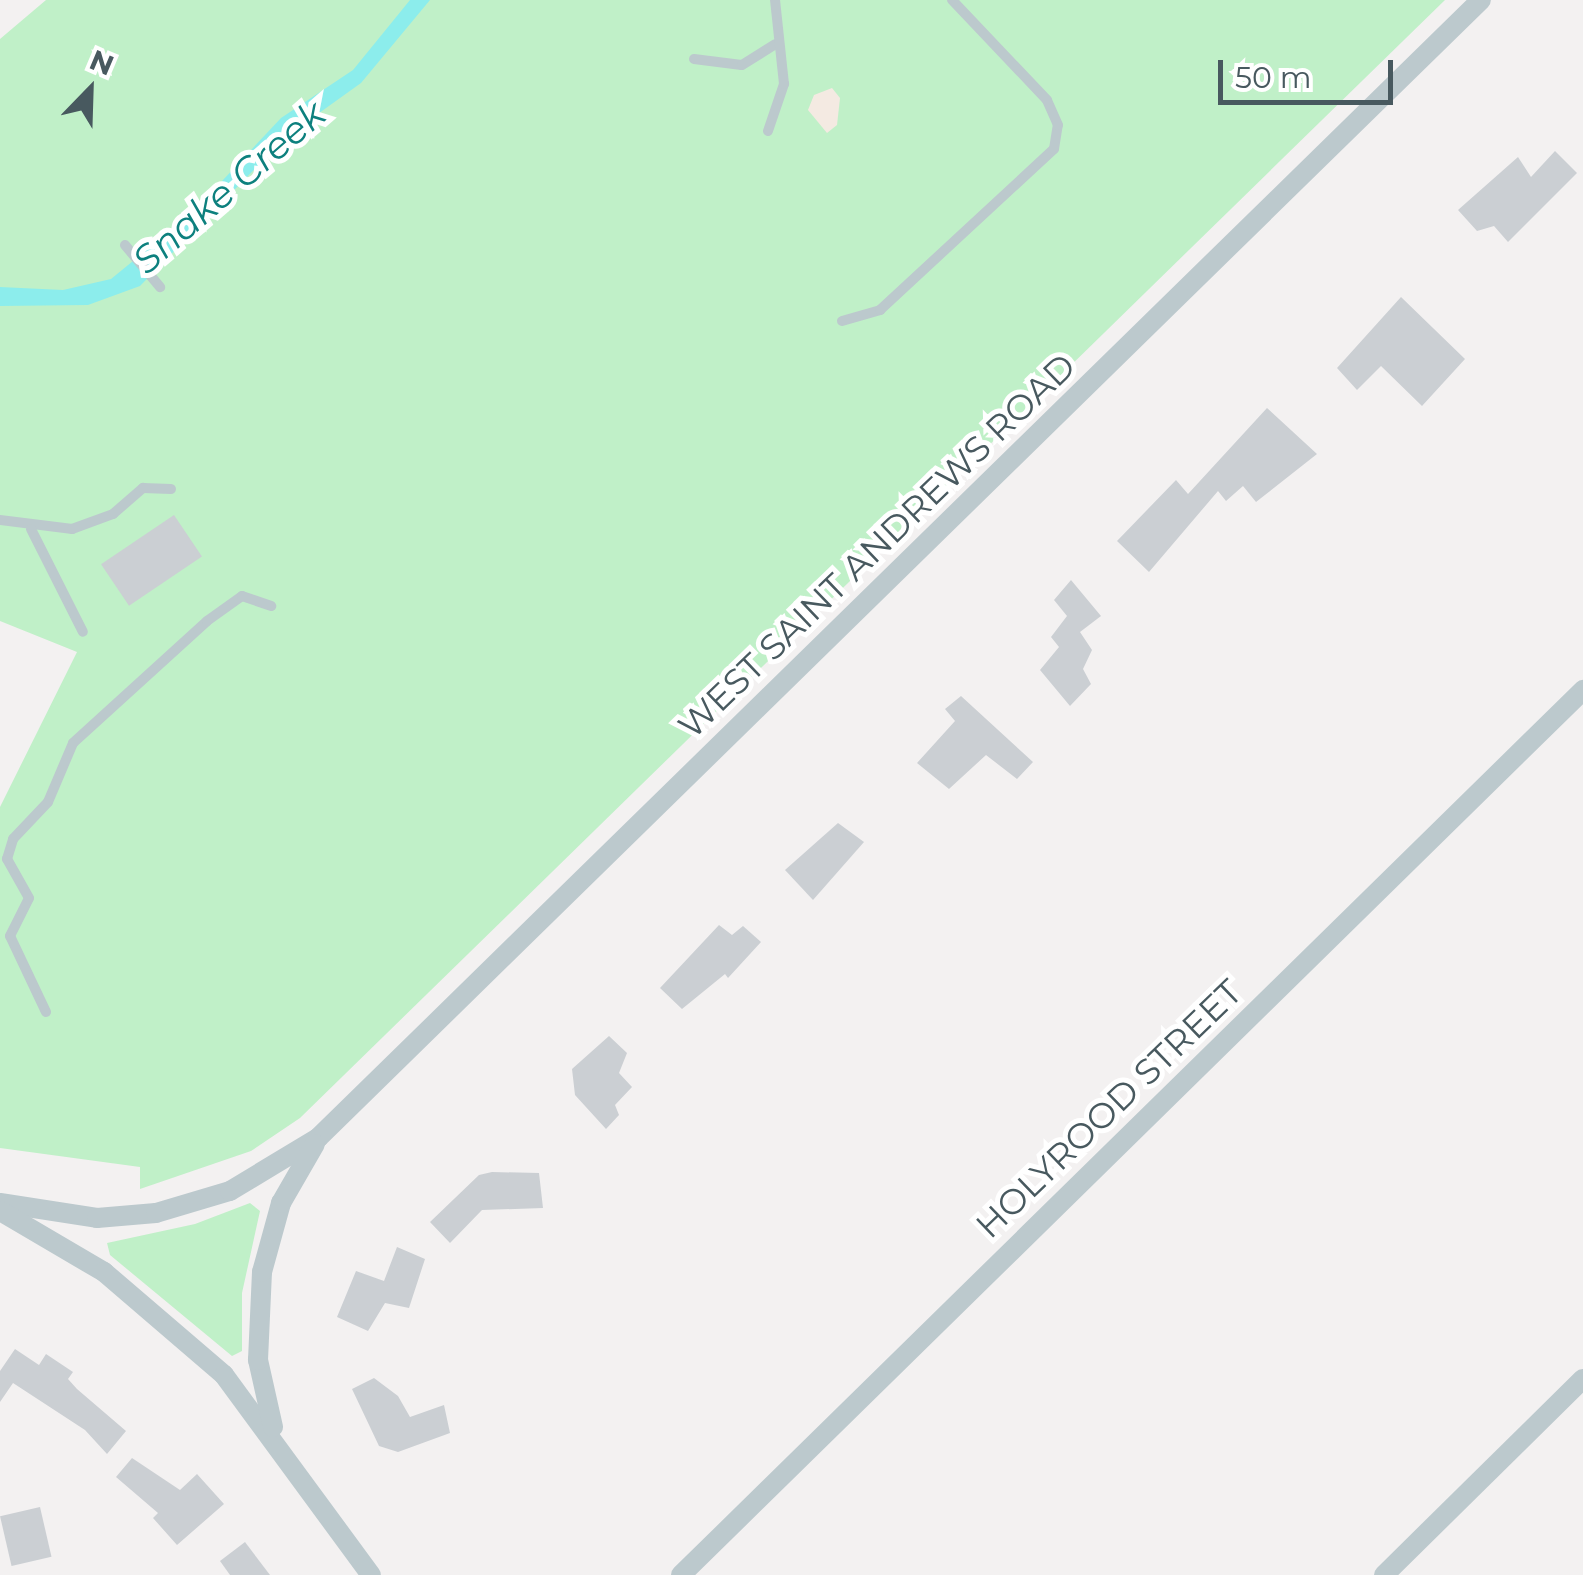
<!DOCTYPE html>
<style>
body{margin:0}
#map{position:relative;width:1583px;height:1575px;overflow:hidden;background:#f3f1f1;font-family:Montserrat,sans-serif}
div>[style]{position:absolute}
.green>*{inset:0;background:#c0f0c8}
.sand>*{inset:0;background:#f4eae2}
.water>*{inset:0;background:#8cedec}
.building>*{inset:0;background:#cbcfd3;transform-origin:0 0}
.service>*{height:10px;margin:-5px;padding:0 5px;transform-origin:5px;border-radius:5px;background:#bcc9cd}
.minor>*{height:20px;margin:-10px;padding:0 10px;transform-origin:10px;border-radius:10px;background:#bcc9cd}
span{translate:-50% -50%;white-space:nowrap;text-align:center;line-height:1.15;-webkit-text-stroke:10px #fff;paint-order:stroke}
.street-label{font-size:35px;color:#48595f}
.water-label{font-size:38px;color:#0d807e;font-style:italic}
.north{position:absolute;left:40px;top:40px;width:100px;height:100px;-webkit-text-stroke:8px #fff;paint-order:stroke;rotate:23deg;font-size:28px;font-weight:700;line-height:40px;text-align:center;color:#48595f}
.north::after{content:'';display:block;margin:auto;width:35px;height:45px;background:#48595f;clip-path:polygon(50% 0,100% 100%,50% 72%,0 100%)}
.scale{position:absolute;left:1218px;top:60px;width:175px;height:45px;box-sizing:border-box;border:5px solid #48595f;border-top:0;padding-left:12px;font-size:30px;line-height:35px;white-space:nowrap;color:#48595f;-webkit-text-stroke:8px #fff;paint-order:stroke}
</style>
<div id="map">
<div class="green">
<div style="clip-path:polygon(46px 0,1445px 0,300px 1118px,251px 1151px,140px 1189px,140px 1167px,0 1148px,0 807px,77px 652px,0 621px,0 39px)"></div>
<div style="clip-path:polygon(250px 1203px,260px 1211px,242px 1293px,242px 1351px,232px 1356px,110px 1255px,107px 1243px,195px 1224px)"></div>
</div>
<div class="sand">
<div style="clip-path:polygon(832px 88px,840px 98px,837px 125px,827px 133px,808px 110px,814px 95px)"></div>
</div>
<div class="water">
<div style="clip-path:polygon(410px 0,430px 0,361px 83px,287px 136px,140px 286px,88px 305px,0 306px,0 287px,63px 290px,111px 279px,193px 212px,281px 118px,353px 70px)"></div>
</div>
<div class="building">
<div style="clip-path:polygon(1555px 151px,1577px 173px,1508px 242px,1494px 226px,1477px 231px,1458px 210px,1518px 157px,1531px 177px)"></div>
<div style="clip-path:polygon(1401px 297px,1465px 359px,1422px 406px,1381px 366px,1357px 390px,1337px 368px)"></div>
<div style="clip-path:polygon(1267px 408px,1317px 454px,1256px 502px,1243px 486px,1226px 501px,1218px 491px,1149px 572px,1117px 541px,1176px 480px,1188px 494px)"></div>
<div style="left:174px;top:515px;width:50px;height:88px;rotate:56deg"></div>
<div style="clip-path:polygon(1071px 580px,1101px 616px,1080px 632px,1092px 650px,1083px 669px,1091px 684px,1070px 706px,1040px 670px,1059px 647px,1051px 637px,1067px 616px,1054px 600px)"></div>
<div style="clip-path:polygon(961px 696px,1033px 762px,1017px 779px,986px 755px,949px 789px,917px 763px,955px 721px,945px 709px)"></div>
<div style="clip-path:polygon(838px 823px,864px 842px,813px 900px,785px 870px)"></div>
<div style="clip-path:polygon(719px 925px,732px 935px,743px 926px,761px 942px,728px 978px,725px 974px,682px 1009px,660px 988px)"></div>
<div style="clip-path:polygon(609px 1036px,627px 1053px,619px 1073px,632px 1087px,615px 1105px,619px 1115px,606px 1129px,575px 1095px,572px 1069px)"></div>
<div style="clip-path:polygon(492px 1172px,539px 1173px,543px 1208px,482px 1210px,450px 1243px,430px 1222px,479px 1175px)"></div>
<div style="clip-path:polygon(397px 1247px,425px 1259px,409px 1308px,385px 1303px,368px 1331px,337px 1317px,356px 1271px,384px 1281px)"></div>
<div style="clip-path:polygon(15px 1349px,39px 1365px,46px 1354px,73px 1372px,68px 1379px,77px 1389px,126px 1431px,107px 1454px,85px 1430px,13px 1383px,0 1402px,0 1371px)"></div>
<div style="clip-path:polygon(374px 1378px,398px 1396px,410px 1417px,444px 1405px,450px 1433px,398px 1452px,379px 1446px,352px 1389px)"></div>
<div style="clip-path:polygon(132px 1458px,180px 1490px,197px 1474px,224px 1504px,177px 1545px,153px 1518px,158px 1513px,116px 1477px)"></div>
<div style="left:40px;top:1507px;width:51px;height:41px;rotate:77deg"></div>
<div style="clip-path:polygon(245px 1542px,270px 1575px,230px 1575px,220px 1561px)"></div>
</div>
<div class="service">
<div style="left:694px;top:59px;width:48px;rotate:7.1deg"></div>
<div style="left:742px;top:65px;width:39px;rotate:-32deg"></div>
<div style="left:768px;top:131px;width:50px;rotate:-71.2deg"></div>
<div style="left:784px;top:84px;width:84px;rotate:-96.1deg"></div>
<div style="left:125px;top:245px;width:55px;rotate:50.2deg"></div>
<div style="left:842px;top:321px;width:40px;rotate:-16deg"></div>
<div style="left:880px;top:310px;width:237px;rotate:-42.8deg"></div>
<div style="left:1054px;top:149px;width:24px;rotate:-81deg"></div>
<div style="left:1058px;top:125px;width:27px;rotate:-114deg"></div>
<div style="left:1047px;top:100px;width:138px;rotate:-133.5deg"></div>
<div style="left:0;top:520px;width:73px;rotate:7.1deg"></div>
<div style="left:72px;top:529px;width:44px;rotate:-20.1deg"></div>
<div style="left:113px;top:514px;width:40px;rotate:-41deg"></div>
<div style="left:143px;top:488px;width:28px;rotate:2deg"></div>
<div style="left:31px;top:529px;width:115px;rotate:63.2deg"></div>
<div style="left:46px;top:1012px;width:84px;rotate:-115.3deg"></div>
<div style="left:10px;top:936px;width:42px;rotate:-63.4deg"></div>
<div style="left:29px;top:898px;width:45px;rotate:-119.4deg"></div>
<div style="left:7px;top:859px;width:21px;rotate:-73deg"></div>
<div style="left:13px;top:839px;width:51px;rotate:-46.6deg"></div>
<div style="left:48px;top:802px;width:64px;rotate:-67deg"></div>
<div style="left:73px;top:743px;width:181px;rotate:-42.3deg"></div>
<div style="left:207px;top:621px;width:43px;rotate:-35.5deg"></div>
<div style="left:242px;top:596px;width:31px;rotate:19deg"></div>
</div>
<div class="minor">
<div style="left:0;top:1203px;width:98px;rotate:8.8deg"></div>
<div style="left:97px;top:1218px;width:59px;rotate:-4.8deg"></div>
<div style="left:156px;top:1213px;width:77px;rotate:-16.6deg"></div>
<div style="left:230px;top:1191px;width:103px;rotate:-31.1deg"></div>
<div style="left:318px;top:1138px;width:1627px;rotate:-44.38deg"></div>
<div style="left:0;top:1211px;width:121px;rotate:30.4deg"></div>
<div style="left:104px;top:1272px;width:158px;rotate:40.6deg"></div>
<div style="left:224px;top:1375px;width:248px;rotate:53.7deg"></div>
<div style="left:273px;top:1427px;width:69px;rotate:-102.6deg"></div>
<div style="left:258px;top:1360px;width:88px;rotate:-87.4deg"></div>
<div style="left:262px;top:1272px;width:72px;rotate:-74.6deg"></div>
<div style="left:281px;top:1203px;width:68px;rotate:-60deg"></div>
<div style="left:681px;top:1575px;width:1264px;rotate:-44.45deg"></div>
<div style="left:1384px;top:1575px;width:279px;rotate:-44.6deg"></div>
</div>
<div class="street-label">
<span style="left:877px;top:546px;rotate:-44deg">WEST SAINT ANDREWS ROAD</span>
<span style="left:1109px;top:1109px;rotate:-44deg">HOLYROOD STREET</span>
</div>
<div class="water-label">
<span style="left:229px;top:187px;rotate:-41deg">Snake Creek</span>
</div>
<div class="north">N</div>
<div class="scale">50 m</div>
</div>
